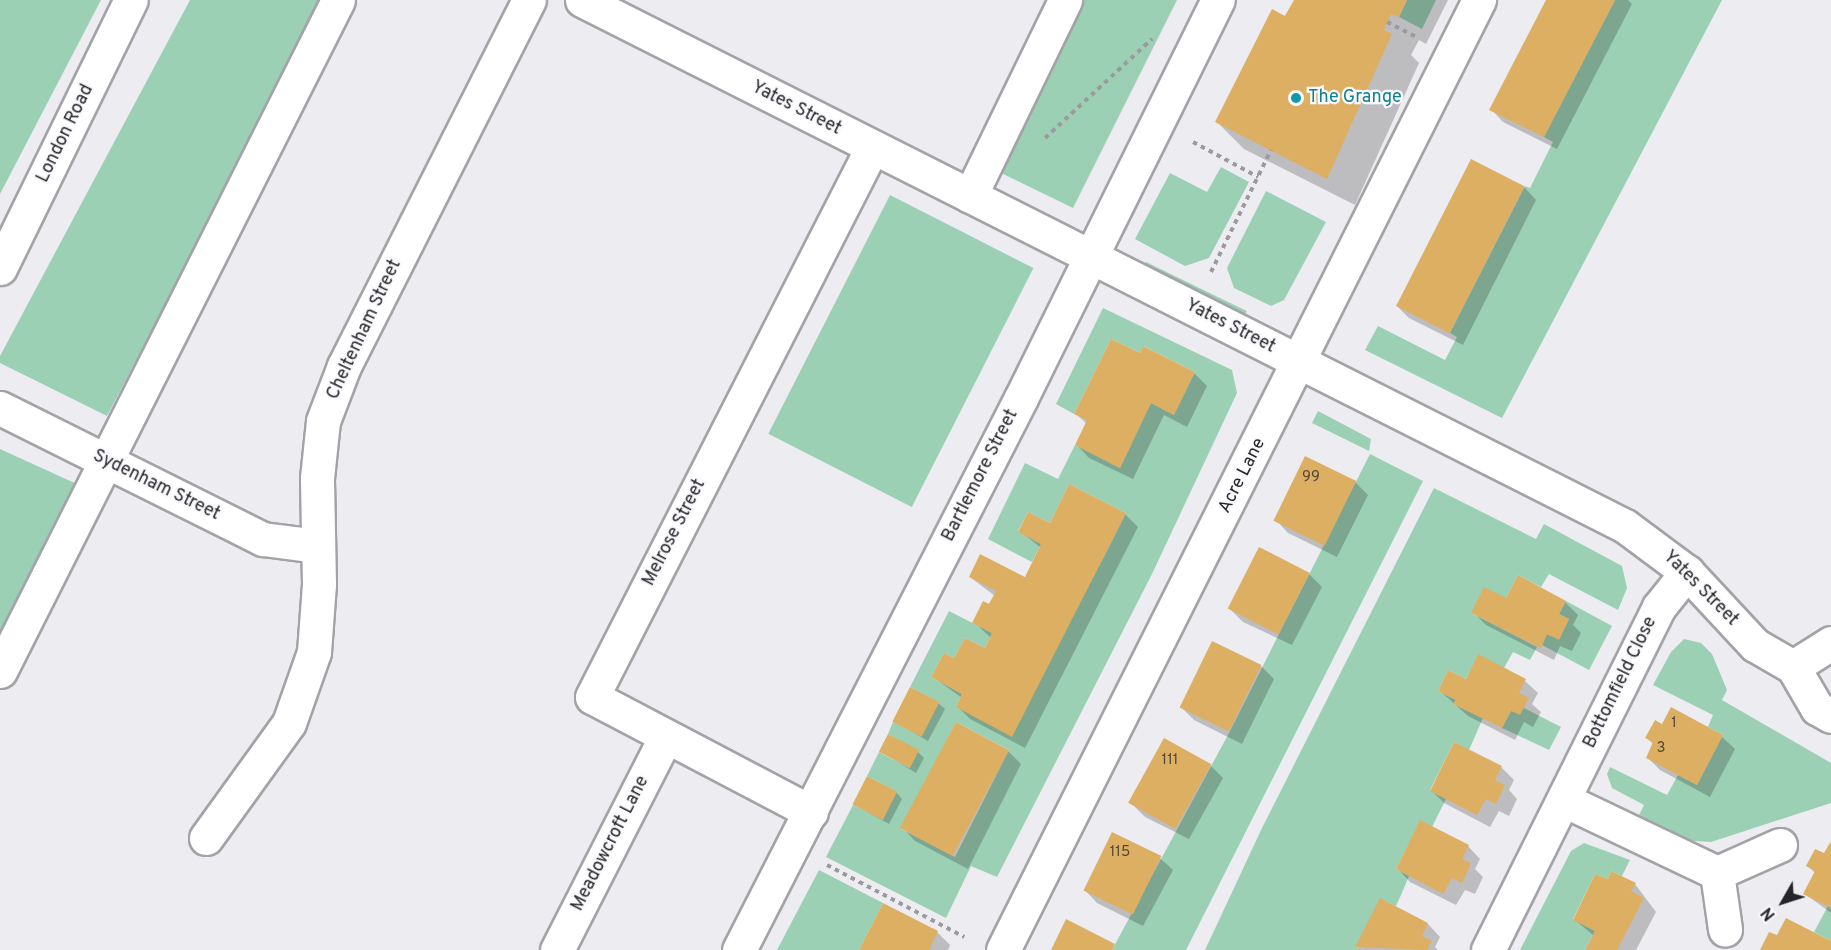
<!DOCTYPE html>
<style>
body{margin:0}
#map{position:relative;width:1831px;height:950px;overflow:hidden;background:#ededf1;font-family:Overpass,sans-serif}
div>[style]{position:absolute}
.green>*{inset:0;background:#9bd0b4;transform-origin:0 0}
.shadow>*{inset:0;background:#0003}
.building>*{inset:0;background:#dcaf63;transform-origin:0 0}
.path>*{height:4px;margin-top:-2px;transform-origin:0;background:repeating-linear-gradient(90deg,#9b9b9e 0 4.5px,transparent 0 9px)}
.roads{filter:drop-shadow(2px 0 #a3a3a7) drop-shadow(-2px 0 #a3a3a7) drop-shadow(0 2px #a3a3a7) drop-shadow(0 -2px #a3a3a7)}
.minor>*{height:33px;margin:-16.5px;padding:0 16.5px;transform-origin:16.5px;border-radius:16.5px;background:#fff}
.dots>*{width:16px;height:16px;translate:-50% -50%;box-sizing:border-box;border:3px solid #fafafe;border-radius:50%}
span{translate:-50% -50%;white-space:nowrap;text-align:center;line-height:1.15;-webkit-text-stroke:4.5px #fafafe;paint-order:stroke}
.number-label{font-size:15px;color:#544837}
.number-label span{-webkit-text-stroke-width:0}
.culture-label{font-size:18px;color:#0d838f}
.left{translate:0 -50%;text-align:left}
.street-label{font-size:18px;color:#262628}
.north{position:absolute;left:1753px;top:872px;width:60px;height:60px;-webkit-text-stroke:4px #fafafe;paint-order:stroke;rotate:231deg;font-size:16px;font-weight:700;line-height:24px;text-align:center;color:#262628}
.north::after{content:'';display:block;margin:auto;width:21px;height:27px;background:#262628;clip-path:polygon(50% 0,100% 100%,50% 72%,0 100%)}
</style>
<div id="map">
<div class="green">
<div style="clip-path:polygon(0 0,101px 0,0 194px)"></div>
<div style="clip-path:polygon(190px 0,324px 0,107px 416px,0 363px,0 356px)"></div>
<div style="clip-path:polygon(1078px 0,1177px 0,1073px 208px,995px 170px)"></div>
<div style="clip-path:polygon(1407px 0,1436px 0,1422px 29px,1399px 17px)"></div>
<div style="clip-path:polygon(1615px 0,1722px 0,1502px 418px,1365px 350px,1378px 326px,1445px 360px,1457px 337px,1450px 333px,1525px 186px,1530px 188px,1553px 142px,1544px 137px)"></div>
<div style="clip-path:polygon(1221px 167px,1249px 182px,1209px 258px,1185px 266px,1135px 239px,1170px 173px,1207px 192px)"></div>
<div style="clip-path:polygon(1266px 191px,1326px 222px,1284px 300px,1271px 306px,1234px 288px,1227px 268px)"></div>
<div style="left:890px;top:195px;width:161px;height:268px;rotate:27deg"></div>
<div style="left:1146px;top:262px;width:112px;height:7px;rotate:26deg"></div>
<div style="clip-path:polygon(evenodd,1103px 308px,1232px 370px,1237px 393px,1152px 574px,997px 877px,971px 866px,946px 918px,826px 857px,853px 805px,883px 819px,896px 791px,867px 776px,879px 752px,909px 768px,918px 751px,888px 734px,893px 722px,921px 736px,939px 702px,910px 687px,949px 611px,992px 633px,985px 648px,965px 638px,954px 658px,944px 653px,931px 677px,962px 694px,956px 707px,1087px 589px,1107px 551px,1126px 513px,1069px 484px,1050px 523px,1028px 512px,1018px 531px,1041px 544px,1032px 562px,988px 539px,1025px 463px,1058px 479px,1075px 445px,1120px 468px,1151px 403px,1174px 415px,1195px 372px,1143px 346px,1140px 353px,1111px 339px,1074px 414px,1056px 404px,1103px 308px,956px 722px,1009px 750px,955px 857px,901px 829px,956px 722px)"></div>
<div style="clip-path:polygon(1318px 411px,1371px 439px,1369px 451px,1312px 423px)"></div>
<div style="clip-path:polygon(0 449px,79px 485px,0 636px)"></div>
<div style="clip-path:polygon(1370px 454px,1423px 481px,1186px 950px,1112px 950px,1229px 733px)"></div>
<div style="clip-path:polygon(1434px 488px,1536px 539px,1544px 524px,1622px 566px,1627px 588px,1618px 610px,1549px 574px,1541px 587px,1518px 575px,1506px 598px,1471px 613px,1537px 647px,1530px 660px,1513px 652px,1504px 668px,1478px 655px,1466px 679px,1448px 670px,1438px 691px,1456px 700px,1453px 704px,1483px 718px,1469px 750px,1454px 742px,1430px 790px,1446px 799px,1432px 827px,1420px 821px,1396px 869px,1409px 876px,1401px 895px,1396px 906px,1380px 899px,1356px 947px,1361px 950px,1205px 950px,1262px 828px)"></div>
<div style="clip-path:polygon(1566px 601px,1612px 626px,1589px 670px,1542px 645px,1547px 634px,1559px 639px,1569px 619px,1559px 614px)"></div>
<div style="clip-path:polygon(1684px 639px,1701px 643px,1712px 654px,1727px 690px,1722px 700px,1831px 763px,1831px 803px,1711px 842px,1693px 841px,1639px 815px,1644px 805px,1612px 788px,1607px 774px,1610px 767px,1667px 795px,1678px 775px,1697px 785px,1723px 735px,1708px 727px,1713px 715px,1653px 685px,1671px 652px)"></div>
<div style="clip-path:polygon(1524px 708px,1561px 727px,1549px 750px,1502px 728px,1511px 711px)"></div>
<div style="clip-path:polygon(1584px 843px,1630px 860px,1622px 876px,1611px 871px,1608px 879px,1595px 874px,1573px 919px,1595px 931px,1585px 950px,1520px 950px,1571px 851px)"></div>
<div style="clip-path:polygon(819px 870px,883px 903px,859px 950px,777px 950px)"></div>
<div style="clip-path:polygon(1828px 906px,1831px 908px,1831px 941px,1814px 932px)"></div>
</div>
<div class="shadow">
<div style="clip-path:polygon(1295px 0,1448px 0,1426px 44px,1419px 40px,1411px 55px,1419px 63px,1355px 205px,1244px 149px,1217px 122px)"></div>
<div style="clip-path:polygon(1547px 0,1628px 0,1632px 4px,1557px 149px,1503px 122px,1491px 109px)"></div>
<div style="clip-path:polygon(1524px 187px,1536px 200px,1463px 345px,1409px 318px,1396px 305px)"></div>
<div style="clip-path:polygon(1140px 355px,1194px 373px,1207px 386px,1187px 427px,1164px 415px,1133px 479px,1089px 458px,1077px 445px,1087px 424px,1076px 414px)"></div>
<div style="clip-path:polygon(1355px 482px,1368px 495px,1337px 557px,1288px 533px,1276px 520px)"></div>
<div style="clip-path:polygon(1125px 514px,1138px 527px,1025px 748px,970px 719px,958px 707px,962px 698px,933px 677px,955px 660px,986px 650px,991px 638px,974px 622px,995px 596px,970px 577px,1026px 579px,1041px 548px,1020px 531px)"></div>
<div style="clip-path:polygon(1309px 574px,1322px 587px,1292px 645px,1243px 622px,1230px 609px)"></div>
<div style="clip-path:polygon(1506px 600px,1565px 602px,1578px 615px,1573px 625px,1581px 633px,1572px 651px,1560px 646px,1554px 660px,1486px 625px,1473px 612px)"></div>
<div style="clip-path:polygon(1213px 643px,1262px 667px,1274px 679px,1242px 744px,1194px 720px,1181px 707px)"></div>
<div style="clip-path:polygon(1466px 681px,1525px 681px,1538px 693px,1532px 704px,1541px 712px,1533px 727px,1524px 722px,1515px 740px,1468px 716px,1440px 691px)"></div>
<div style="clip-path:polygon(938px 703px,945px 709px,928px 741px,895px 722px)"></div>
<div style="clip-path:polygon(1672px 709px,1722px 737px,1735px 749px,1710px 797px,1660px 770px,1648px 758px,1654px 745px,1647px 738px,1663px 727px)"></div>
<div style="clip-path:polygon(1008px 751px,1021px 764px,968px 869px,915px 841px,903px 828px)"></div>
<div style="clip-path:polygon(881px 752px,918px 752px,924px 758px,916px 773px)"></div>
<div style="clip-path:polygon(1210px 765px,1223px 778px,1189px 839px,1145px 817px,1132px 804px)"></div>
<div style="clip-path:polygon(1501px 767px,1514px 780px,1509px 790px,1517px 799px,1509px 816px,1499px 811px,1490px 827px,1444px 803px,1431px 790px)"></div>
<div style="clip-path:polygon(896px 792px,902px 799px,889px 824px,855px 805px)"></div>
<div style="clip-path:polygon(1831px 844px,1831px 913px,1805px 894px,1815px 873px,1808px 866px,1825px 855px)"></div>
<div style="clip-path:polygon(1468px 846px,1480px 859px,1475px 869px,1483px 877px,1475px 894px,1465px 890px,1456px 905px,1410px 882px,1398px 869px)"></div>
<div style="clip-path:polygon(1160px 858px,1173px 870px,1143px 926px,1097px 903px,1085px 890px)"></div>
<div style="clip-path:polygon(1608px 881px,1635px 884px,1656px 912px,1636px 950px,1586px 950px,1594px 936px,1574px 919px)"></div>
<div style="clip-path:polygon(1380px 900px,1428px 924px,1440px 937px,1435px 947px,1438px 950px,1360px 950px,1357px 947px)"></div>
<div style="clip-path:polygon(883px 905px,937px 932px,950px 945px,948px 950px,860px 950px)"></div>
</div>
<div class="building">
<div style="clip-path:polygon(1294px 0,1407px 0,1399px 17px,1391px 14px,1384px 30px,1392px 34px,1327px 179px,1215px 122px,1272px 9px,1285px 16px)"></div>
<div style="clip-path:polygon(1546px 0,1615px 0,1544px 137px,1489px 110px)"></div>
<div style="left:1471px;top:159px;width:60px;height:165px;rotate:27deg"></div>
<div style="clip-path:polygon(1111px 339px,1140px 353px,1143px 346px,1195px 372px,1174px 415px,1151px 403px,1120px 468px,1075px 445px,1087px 420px,1074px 414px)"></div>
<div style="left:1305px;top:456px;width:57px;height:72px;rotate:26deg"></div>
<div style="clip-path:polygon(1069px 484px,1126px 513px,1012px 737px,956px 707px,962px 694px,931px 677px,944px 653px,954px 658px,965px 638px,985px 648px,992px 633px,972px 623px,983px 601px,989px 604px,996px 591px,969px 577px,980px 554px,1025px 577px,1041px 544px,1018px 532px,1028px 512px,1050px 523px)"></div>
<div style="left:1259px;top:547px;width:57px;height:69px;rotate:27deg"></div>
<div style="clip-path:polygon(1518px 575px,1566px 601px,1559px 614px,1569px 619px,1559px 640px,1547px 634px,1541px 648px,1471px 613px,1484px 587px,1506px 598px)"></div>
<div style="left:1212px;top:641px;width:55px;height:74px;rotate:26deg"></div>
<div style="clip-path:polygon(1478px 654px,1526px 679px,1519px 693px,1529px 698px,1520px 715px,1511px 711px,1502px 728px,1453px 704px,1456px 700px,1438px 691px,1448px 670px,1466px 679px)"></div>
<div style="left:910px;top:687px;width:33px;height:39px;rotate:27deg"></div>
<div style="clip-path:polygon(1671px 707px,1723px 735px,1697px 785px,1646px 758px,1653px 742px,1645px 738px,1655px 720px,1662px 724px)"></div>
<div style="left:956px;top:722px;width:60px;height:120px;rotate:28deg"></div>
<div style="left:888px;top:734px;width:35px;height:20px;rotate:27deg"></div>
<div style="left:1164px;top:738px;width:54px;height:74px;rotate:29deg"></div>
<div style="clip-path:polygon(1454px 742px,1502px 766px,1495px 780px,1505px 785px,1496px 804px,1486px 799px,1477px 815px,1430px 791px)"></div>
<div style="left:867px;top:776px;width:34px;height:32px;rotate:27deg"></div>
<div style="clip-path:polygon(1420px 820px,1469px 845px,1462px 859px,1471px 863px,1462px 883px,1452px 878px,1443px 894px,1396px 869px)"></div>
<div style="left:1112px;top:832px;width:55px;height:65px;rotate:26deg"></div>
<div style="clip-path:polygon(1831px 841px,1831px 908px,1803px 894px,1815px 871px,1806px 866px,1815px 849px,1824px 853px)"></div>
<div style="clip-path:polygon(1611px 871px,1636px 883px,1631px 891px,1644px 898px,1617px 950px,1585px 950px,1595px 931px,1573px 920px,1595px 874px,1608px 879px)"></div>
<div style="clip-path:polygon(1380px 898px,1428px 923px,1422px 936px,1432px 941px,1427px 950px,1355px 947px)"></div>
<div style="clip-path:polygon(883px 903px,938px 931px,929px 950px,859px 950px)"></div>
<div style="clip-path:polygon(1786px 918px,1831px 941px,1831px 950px,1760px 950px,1769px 932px,1777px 935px)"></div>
<div style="clip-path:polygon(1066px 919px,1115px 944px,1112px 950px,1051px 950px)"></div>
</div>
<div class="path">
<div style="left:1387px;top:22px;width:33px;rotate:27deg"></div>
<div style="left:1045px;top:138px;width:146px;rotate:-42.8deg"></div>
<div style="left:1193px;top:142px;width:74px;rotate:28.3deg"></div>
<div style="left:1211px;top:272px;width:136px;rotate:-63.8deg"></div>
<div style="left:827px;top:865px;width:155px;rotate:27.7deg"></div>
</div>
<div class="roads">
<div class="minor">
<div style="left:582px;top:0;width:1168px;rotate:26.76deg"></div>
<div style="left:1625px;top:526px;width:77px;rotate:36.6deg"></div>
<div style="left:1687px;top:572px;width:100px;rotate:47deg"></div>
<div style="left:1755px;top:645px;width:44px;rotate:30.1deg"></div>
<div style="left:1793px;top:667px;width:48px;rotate:59.7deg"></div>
<div style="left:1817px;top:708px;width:16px;rotate:30deg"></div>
<div style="left:970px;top:196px;width:218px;rotate:-64.1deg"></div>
<div style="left:0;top:268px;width:298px;rotate:-64deg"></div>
<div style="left:0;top:408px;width:294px;rotate:26.5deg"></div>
<div style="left:263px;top:539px;width:54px;rotate:7.4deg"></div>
<div style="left:1793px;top:667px;width:45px;rotate:-32.3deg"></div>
<div style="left:0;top:671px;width:751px;rotate:-63.26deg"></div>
<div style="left:1564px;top:800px;width:170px;rotate:25.5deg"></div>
<div style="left:1717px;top:873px;width:57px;rotate:81.9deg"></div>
<div style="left:811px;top:812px;width:247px;rotate:-152.3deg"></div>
<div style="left:592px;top:697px;width:616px;rotate:-62.98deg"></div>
<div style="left:206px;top:838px;width:142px;rotate:-54.2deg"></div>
<div style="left:289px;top:723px;width:75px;rotate:-70.6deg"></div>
<div style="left:314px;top:652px;width:68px;rotate:-85.8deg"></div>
<div style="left:319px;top:584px;width:106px;rotate:-91.1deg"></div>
<div style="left:317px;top:478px;width:57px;rotate:-84deg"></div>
<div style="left:323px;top:421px;width:59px;rotate:-69.1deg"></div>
<div style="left:344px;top:366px;width:410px;rotate:-63.2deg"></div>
<div style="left:1717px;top:873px;width:69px;rotate:-24deg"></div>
<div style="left:557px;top:950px;width:238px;rotate:-63deg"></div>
<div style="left:739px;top:950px;width:620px;rotate:-62.94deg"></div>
<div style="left:1021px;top:398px;width:444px;rotate:-63.7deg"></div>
<div style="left:1003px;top:950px;width:1063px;rotate:-63.39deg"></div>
<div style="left:1488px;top:950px;width:383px;rotate:-63.5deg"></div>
<div style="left:1659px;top:607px;width:45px;rotate:-51.3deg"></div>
</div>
</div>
<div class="dots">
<div style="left:1296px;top:98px;background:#0f9aa8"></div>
</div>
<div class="number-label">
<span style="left:1311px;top:478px">99</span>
<span style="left:1674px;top:724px">1</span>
<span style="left:1661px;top:749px">3</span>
<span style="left:1170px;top:761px">111</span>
<span style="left:1120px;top:853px">115</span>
</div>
<div class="culture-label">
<span class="left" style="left:1308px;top:98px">The Grange</span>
</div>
<div class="street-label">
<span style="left:796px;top:109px;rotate:27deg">Yates Street</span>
<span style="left:66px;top:134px;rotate:-64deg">London Road</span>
<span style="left:1230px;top:327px;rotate:27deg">Yates Street</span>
<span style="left:365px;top:330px;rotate:-65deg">Cheltenham Street</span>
<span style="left:981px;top:476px;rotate:-63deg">Bartlemore Street</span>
<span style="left:1243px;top:476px;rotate:-63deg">Acre Lane</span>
<span style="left:156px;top:486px;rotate:26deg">Sydenham Street</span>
<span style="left:675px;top:533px;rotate:-63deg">Melrose Street</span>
<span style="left:1700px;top:589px;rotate:45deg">Yates Street</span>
<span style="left:1621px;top:683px;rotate:-64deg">Bottomfield Close</span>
<span style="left:611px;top:844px;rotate:-63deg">Meadowcroft Lane</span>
</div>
<div class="north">N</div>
</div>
